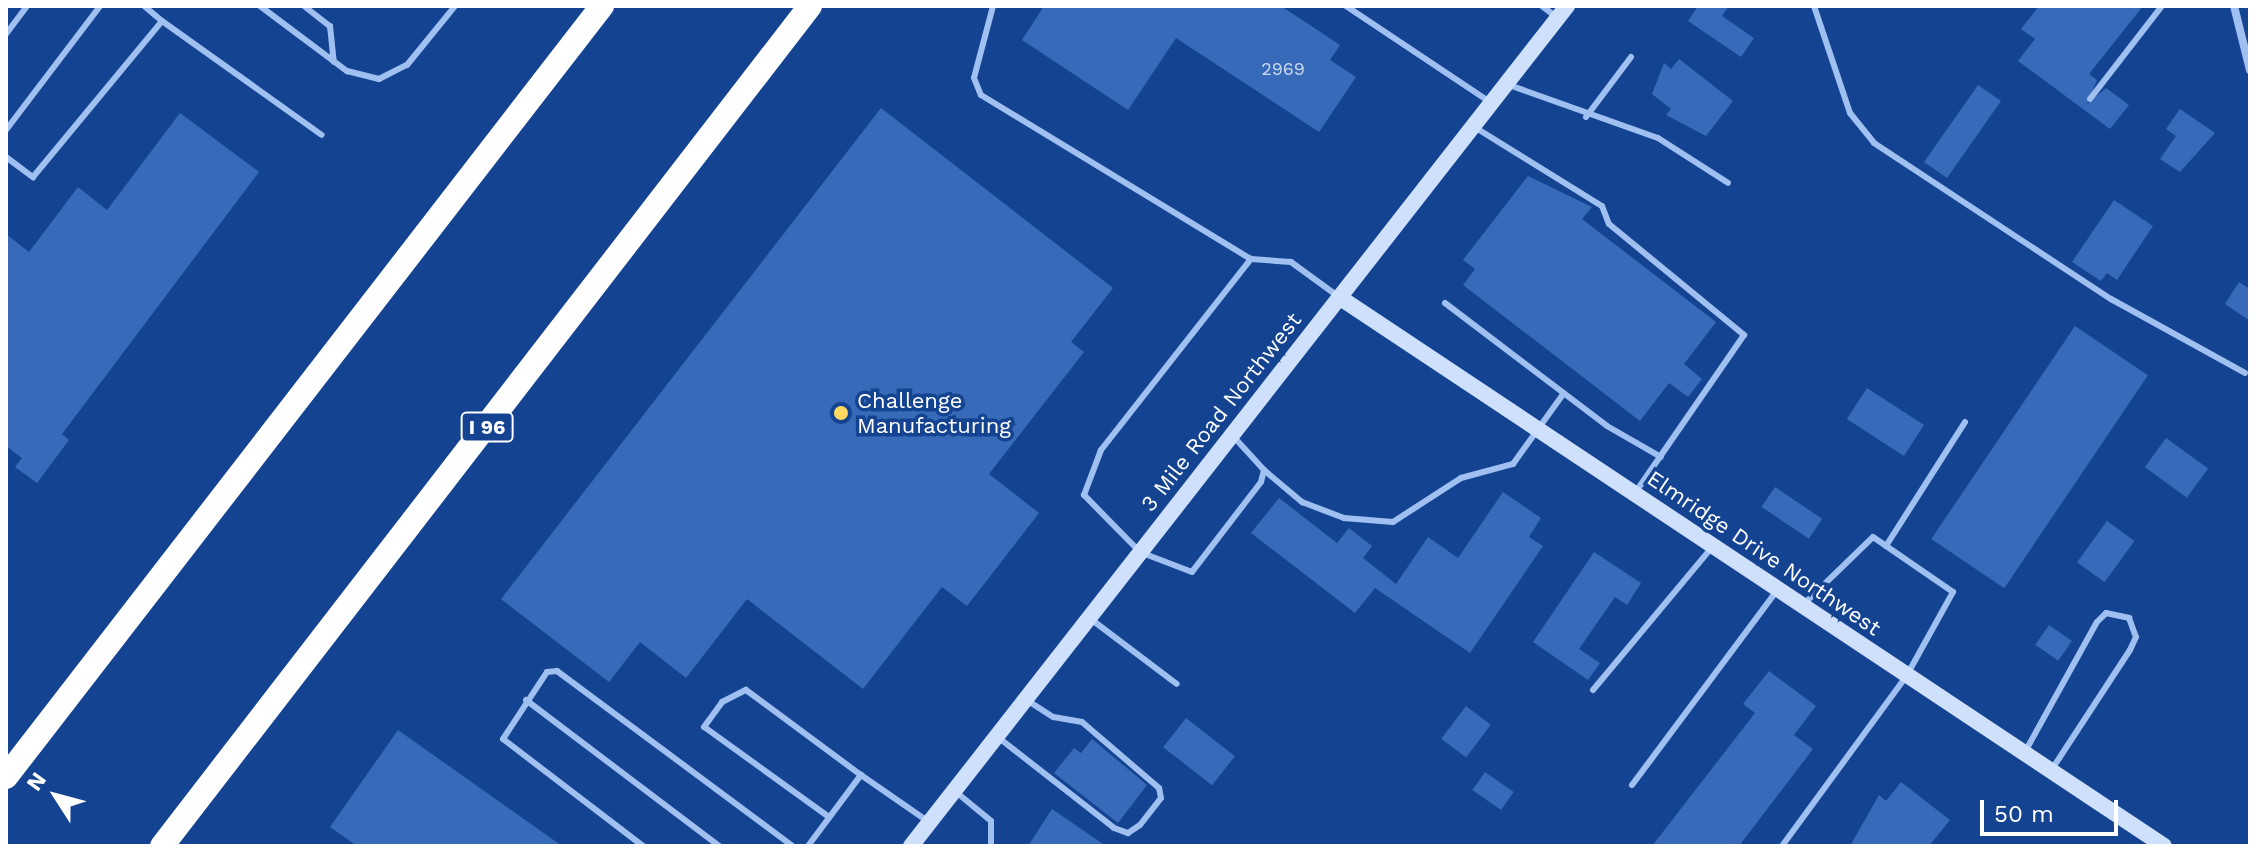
<!DOCTYPE html>
<style>
body{margin:0}
#map{position:relative;width:2256px;height:852px;overflow:hidden;background:#144491;font-family:"Work Sans",sans-serif}
div>[style]{position:absolute}
.building>*{inset:0;background:#376ab8;transform-origin:0 0}
.lane>*{height:6px;margin:-3px;padding:0 3px;transform-origin:3px;border-radius:3px;background:#a0c0f1}
.street>*{height:8px;margin:-4px;padding:0 4px;transform-origin:4px;border-radius:4px;background:#a0c0f1}
.secondary>*{height:16px;margin:-8px;padding:0 8px;transform-origin:8px;border-radius:8px;background:#cee0fc}
.highway>*{height:24px;margin:-12px;padding:0 12px;transform-origin:12px;border-radius:12px;background:#fff}
.dots>*{width:22px;height:22px;translate:-50% -50%;box-sizing:border-box;border:4px solid #144491;border-radius:50%}
span{translate:-50% -50%;white-space:nowrap;text-align:center;line-height:1.15;-webkit-text-stroke:7px #144491;paint-order:stroke}
.number-label{font-size:18px;color:#cddaed}
.number-label span{-webkit-text-stroke-width:0}
.shield-label span{padding:2px 6px;background:#144491;border:2px solid;border-radius:6px;-webkit-text-stroke-width:0}
.shield-label{font-size:20px;color:#fff;font-weight:700}
.poi-label{font-size:22px;color:#fff}
.left{translate:0 -50%;text-align:left}
.street-label{font-size:22px;color:#fff}
.frame{position:absolute;inset:0;border:8px solid #fff;pointer-events:none}
.north{position:absolute;left:16px;top:756px;width:80px;height:80px;-webkit-text-stroke:6px #144491;paint-order:stroke;rotate:306deg;font-size:22px;font-weight:700;line-height:32px;text-align:center;color:#fff}
.north::after{content:'';display:block;margin:auto;width:28px;height:36px;background:#fff;clip-path:polygon(50% 0,100% 100%,50% 72%,0 100%)}
.scale{position:absolute;left:1980px;top:800px;width:138px;height:36px;box-sizing:border-box;border:4px solid #fff;border-top:0;padding-left:10px;font-size:24px;line-height:28px;white-space:nowrap;color:#fff;-webkit-text-stroke:6px #144491;paint-order:stroke}
</style>
<div id="map">
<div class="building">
<div style="clip-path:polygon(1044px 6px,1281px 6px,1340px 45px,1330px 60px,1356px 77px,1319px 132px,1176px 38px,1128px 110px,1022px 40px)"></div>
<div style="clip-path:polygon(1698px 6px,1729px 6px,1722px 16px,1754px 38px,1741px 57px,1688px 21px)"></div>
<div style="clip-path:polygon(2039px 6px,2143px 6px,2089px 74px,2097px 80px,2087px 104px,2106px 88px,2129px 105px,2110px 129px,2018px 61px,2035px 39px,2021px 29px)"></div>
<div style="clip-path:polygon(1679px 59px,1733px 101px,1706px 136px,1666px 115px,1671px 109px,1652px 94px,1664px 63px,1671px 69px)"></div>
<div style="left:1978px;top:85px;width:28px;height:94px;rotate:35deg"></div>
<div style="clip-path:polygon(881px 108px,1113px 288px,1071px 342px,1084px 352px,989px 474px,1039px 513px,967px 606px,942px 587px,863px 689px,747px 599px,686px 678px,640px 642px,609px 682px,501px 599px)"></div>
<div style="clip-path:polygon(2180px 109px,2215px 133px,2180px 172px,2160px 159px,2176px 136px,2166px 129px)"></div>
<div style="clip-path:polygon(180px 113px,259px 172px,62px 434px,69px 440px,37px 483px,15px 467px,22px 458px,6px 446px,6px 234px,29px 252px,78px 187px,107px 210px)"></div>
<div style="clip-path:polygon(1528px 176px,1592px 207px,1582px 219px,1716px 322px,1684px 364px,1702px 379px,1688px 397px,1669px 383px,1640px 421px,1463px 285px,1475px 269px,1463px 260px)"></div>
<div style="clip-path:polygon(2114px 200px,2153px 226px,2117px 280px,2107px 273px,2101px 281px,2072px 262px)"></div>
<div style="clip-path:polygon(2239px 282px,2250px 289px,2250px 321px,2225px 304px)"></div>
<div style="left:2075px;top:326px;width:88px;height:257px;rotate:34deg"></div>
<div style="left:1867px;top:388px;width:68px;height:37px;rotate:33deg"></div>
<div style="left:2166px;top:438px;width:52px;height:36px;rotate:36deg"></div>
<div style="left:1775px;top:487px;width:57px;height:24px;rotate:34deg"></div>
<div style="clip-path:polygon(1503px 492px,1541px 518px,1529px 537px,1543px 546px,1470px 653px,1375px 588px,1355px 613px,1251px 533px,1279px 498px,1337px 543px,1349px 528px,1372px 546px,1363px 558px,1396px 584px,1428px 537px,1458px 558px)"></div>
<div style="left:2107px;top:521px;width:34px;height:51px;rotate:36deg"></div>
<div style="clip-path:polygon(1594px 552px,1641px 583px,1627px 605px,1615px 597px,1579px 649px,1600px 663px,1588px 680px,1533px 642px)"></div>
<div style="left:2049px;top:625px;width:28px;height:24px;rotate:35deg"></div>
<div style="clip-path:polygon(1769px 671px,1816px 706px,1794px 735px,1813px 749px,1739px 846px,1652px 846px,1755px 713px,1743px 704px)"></div>
<div style="left:1466px;top:706px;width:31px;height:41px;rotate:37deg"></div>
<div style="left:1186px;top:718px;width:62px;height:37px;rotate:38deg"></div>
<div style="clip-path:polygon(398px 730px,562px 846px,357px 846px,330px 827px)"></div>
<div style="clip-path:polygon(1092px 739px,1147px 785px,1118px 823px,1054px 773px,1074px 748px,1081px 753px)"></div>
<div style="left:1485px;top:772px;width:35px;height:22px;rotate:35deg"></div>
<div style="clip-path:polygon(1901px 782px,1950px 820px,1929px 846px,1850px 846px,1879px 795px,1886px 801px)"></div>
<div style="clip-path:polygon(1052px 809px,1106px 846px,1028px 846px)"></div>
</div>
<div class="lane">
<div style="left:260px;top:6px;width:109px;rotate:36.8deg"></div>
<div style="left:347px;top:71px;width:33px;rotate:14deg"></div>
<div style="left:379px;top:79px;width:31px;rotate:-27deg"></div>
<div style="left:407px;top:65px;width:76px;rotate:-50.9deg"></div>
<div style="left:304px;top:6px;width:33px;rotate:38deg"></div>
<div style="left:330px;top:26px;width:36px;rotate:84deg"></div>
<div style="left:993px;top:6px;width:74px;rotate:104.8deg"></div>
<div style="left:974px;top:78px;width:18px;rotate:68deg"></div>
<div style="left:981px;top:95px;width:316px;rotate:31.3deg"></div>
<div style="left:1346px;top:6px;width:173px;rotate:33.7deg"></div>
<div style="left:1542px;top:6px;width:20px;rotate:37deg"></div>
<div style="left:1814px;top:6px;width:113px;rotate:71.4deg"></div>
<div style="left:1850px;top:113px;width:38px;rotate:51deg"></div>
<div style="left:1874px;top:143px;width:284px;rotate:33.4deg"></div>
<div style="left:2111px;top:299px;width:153px;rotate:28.9deg"></div>
<div style="left:162px;top:21px;width:196px;rotate:35.5deg"></div>
<div style="left:6px;top:34px;width:35px;rotate:-53deg"></div>
<div style="left:1509px;top:85px;width:158px;rotate:19.6deg"></div>
<div style="left:1658px;top:138px;width:83px;rotate:32.7deg"></div>
<div style="left:2090px;top:99px;width:118px;rotate:-52.3deg"></div>
<div style="left:1586px;top:117px;width:75px;rotate:-53.1deg"></div>
<div style="left:1476px;top:128px;width:148px;rotate:31.8deg"></div>
<div style="left:1602px;top:206px;width:19px;rotate:69deg"></div>
<div style="left:1609px;top:224px;width:175px;rotate:39.4deg"></div>
<div style="left:1744px;top:335px;width:192px;rotate:124.6deg"></div>
<div style="left:6px;top:130px;width:156px;rotate:-52.8deg"></div>
<div style="left:6px;top:157px;width:34px;rotate:37deg"></div>
<div style="left:33px;top:177px;width:202px;rotate:-50.4deg"></div>
<div style="left:162px;top:21px;width:23px;rotate:-140deg"></div>
<div style="left:1445px;top:303px;width:203px;rotate:37.2deg"></div>
<div style="left:1607px;top:426px;width:62px;rotate:29.9deg"></div>
<div style="left:1233px;top:436px;width:46px;rotate:47.6deg"></div>
<div style="left:1264px;top:470px;width:12px;rotate:104deg"></div>
<div style="left:1261px;top:482px;width:113px;rotate:127.5deg"></div>
<div style="left:1192px;top:572px;width:56px;rotate:-159deg"></div>
<div style="left:1140px;top:552px;width:80px;rotate:-134.5deg"></div>
<div style="left:1084px;top:495px;width:48px;rotate:-69.3deg"></div>
<div style="left:1101px;top:450px;width:243px;rotate:-51.9deg"></div>
<div style="left:1251px;top:259px;width:40px;rotate:4.3deg"></div>
<div style="left:1291px;top:262px;width:59px;rotate:36.1deg"></div>
<div style="left:1264px;top:470px;width:50px;rotate:40.1deg"></div>
<div style="left:1302px;top:502px;width:45px;rotate:20.9deg"></div>
<div style="left:1344px;top:518px;width:49px;rotate:4.7deg"></div>
<div style="left:1393px;top:522px;width:81px;rotate:-32.9deg"></div>
<div style="left:1461px;top:478px;width:54px;rotate:-15.1deg"></div>
<div style="left:1513px;top:464px;width:87px;rotate:-54.3deg"></div>
<div style="left:1886px;top:546px;width:147px;rotate:-57.5deg"></div>
<div style="left:1092px;top:620px;width:106px;rotate:37deg"></div>
<div style="left:1593px;top:690px;width:187px;rotate:-50.2deg"></div>
<div style="left:526px;top:700px;width:242px;rotate:37.1deg"></div>
<div style="left:999px;top:738px;width:146px;rotate:38deg"></div>
<div style="left:1114px;top:828px;width:15px;rotate:20deg"></div>
<div style="left:1128px;top:833px;width:14px;rotate:-34deg"></div>
<div style="left:1140px;top:825px;width:34px;rotate:-52deg"></div>
<div style="left:1161px;top:798px;width:10px;rotate:-101deg"></div>
<div style="left:1159px;top:788px;width:101px;rotate:-139.4deg"></div>
<div style="left:1082px;top:722px;width:29px;rotate:-170deg"></div>
<div style="left:1053px;top:717px;width:30px;rotate:-147deg"></div>
<div style="left:2026px;top:750px;width:146px;rotate:-61deg"></div>
<div style="left:2097px;top:622px;width:13px;rotate:-45deg"></div>
<div style="left:2106px;top:613px;width:24px;rotate:12deg"></div>
<div style="left:2129px;top:618px;width:20px;rotate:70deg"></div>
<div style="left:2136px;top:637px;width:14px;rotate:115deg"></div>
<div style="left:2130px;top:650px;width:142px;rotate:123.2deg"></div>
<div style="left:1632px;top:785px;width:244px;rotate:-53.3deg"></div>
<div style="left:956px;top:792px;width:45px;rotate:39.6deg"></div>
<div style="left:991px;top:821px;width:25px;rotate:90deg"></div>
<div style="left:829px;top:817px;width:154px;rotate:-144.2deg"></div>
<div style="left:704px;top:727px;width:31px;rotate:-54deg"></div>
<div style="left:722px;top:702px;width:27px;rotate:-27deg"></div>
<div style="left:746px;top:690px;width:143px;rotate:36.5deg"></div>
<div style="left:643px;top:846px;width:176px;rotate:-142.6deg"></div>
<div style="left:503px;top:739px;width:80px;rotate:-56.7deg"></div>
<div style="left:547px;top:672px;width:10px;rotate:-6deg"></div>
<div style="left:557px;top:671px;width:294px;rotate:36.6deg"></div>
<div style="left:808px;top:846px;width:89px;rotate:-53.3deg"></div>
<div style="left:861px;top:775px;width:83px;rotate:34.7deg"></div>
<div style="left:1782px;top:846px;width:212px;rotate:-53.8deg"></div>
<div style="left:1907px;top:675px;width:95px;rotate:-61deg"></div>
<div style="left:1953px;top:592px;width:97px;rotate:-145.5deg"></div>
<div style="left:1873px;top:537px;width:95px;rotate:135.9deg"></div>
</div>
<div class="street">
<div style="left:2234px;top:6px;width:66px;rotate:76deg"></div>
</div>
<div class="secondary">
<div style="left:1339px;top:297px;width:991px;rotate:33.64deg"></div>
<div style="left:911px;top:846px;width:1066px;rotate:-52.01deg"></div>
</div>
<div class="highway">
<div style="left:6px;top:777px;width:975px;rotate:-52.3deg"></div>
<div style="left:162px;top:846px;width:1061px;rotate:-52.35deg"></div>
</div>
<div class="dots">
<div style="left:841px;top:413px;background:#ffd960"></div>
</div>
<div class="number-label">
<span style="left:1283px;top:69px">2969</span>
</div>
<div class="shield-label">
<span style="left:487px;top:427px">I 96</span>
</div>
<div class="poi-label">
<span class="left" style="left:857px;top:413px">Challenge<br>Manufacturing</span>
</div>
<div class="street-label">
<span style="left:1221px;top:412px;rotate:-52deg">3 Mile Road Northwest</span>
<span style="left:1764px;top:553px;rotate:34deg">Elmridge Drive Northwest</span>
</div>
<div class="frame"></div>
<div class="north">N</div>
<div class="scale">50 m</div>
</div>
